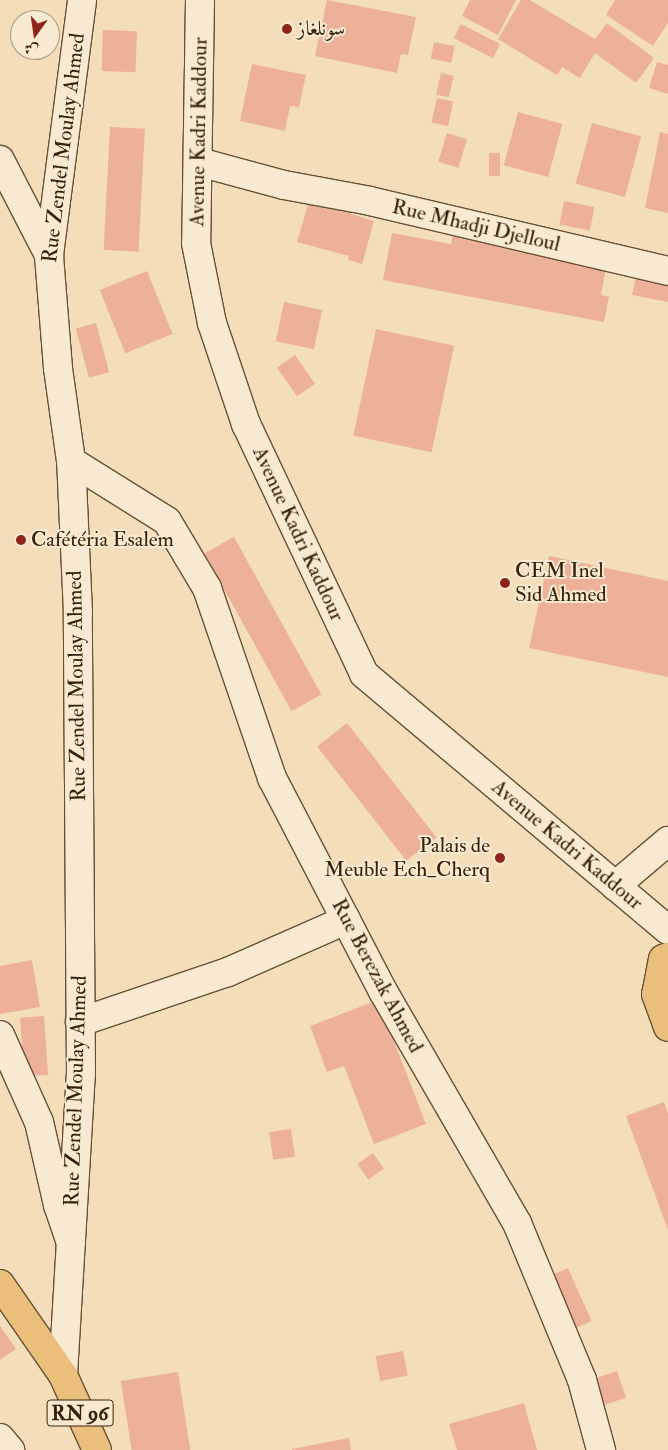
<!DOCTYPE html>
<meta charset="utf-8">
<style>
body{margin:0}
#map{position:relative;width:668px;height:1450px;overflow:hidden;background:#f4deb9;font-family:"IM FELL Double Pica",Amiri,serif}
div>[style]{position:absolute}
.building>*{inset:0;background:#ecb198;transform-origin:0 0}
.roads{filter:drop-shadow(1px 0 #665134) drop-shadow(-1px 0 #665134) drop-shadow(0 1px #665134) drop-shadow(0 -1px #665134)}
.street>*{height:28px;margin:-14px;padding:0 14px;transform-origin:14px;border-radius:14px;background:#f8ead2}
.secondary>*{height:28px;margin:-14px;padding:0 14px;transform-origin:14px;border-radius:14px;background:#f8ead2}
.primary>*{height:28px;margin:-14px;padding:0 14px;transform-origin:14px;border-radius:14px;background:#eabf7c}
.dots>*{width:14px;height:14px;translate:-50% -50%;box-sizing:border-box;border:2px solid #f8ead2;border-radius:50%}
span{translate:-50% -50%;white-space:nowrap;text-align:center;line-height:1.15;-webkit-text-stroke:4px #f8ead2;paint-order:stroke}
.shield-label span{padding:1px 4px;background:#f8ead2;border:1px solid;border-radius:4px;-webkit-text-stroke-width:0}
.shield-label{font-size:20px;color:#362207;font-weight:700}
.poi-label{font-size:21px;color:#362207}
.left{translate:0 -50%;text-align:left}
.right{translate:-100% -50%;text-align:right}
.street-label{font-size:21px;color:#362207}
.north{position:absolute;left:10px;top:10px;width:50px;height:50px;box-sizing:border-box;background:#f8ead2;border:1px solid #aa9a81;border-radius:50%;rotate:194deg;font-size:14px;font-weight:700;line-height:20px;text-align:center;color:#362207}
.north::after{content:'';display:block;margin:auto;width:18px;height:22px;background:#8f2418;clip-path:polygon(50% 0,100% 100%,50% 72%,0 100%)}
</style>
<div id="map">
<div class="building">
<div style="clip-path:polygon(327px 0,416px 17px,408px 55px,401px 54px,397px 73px,315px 56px)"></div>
<div style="clip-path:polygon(470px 0,516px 0,498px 35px,462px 16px)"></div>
<div style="clip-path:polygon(521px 0,530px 0,595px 39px,607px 23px,654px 58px,636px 83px,595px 53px,580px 78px,562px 67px,557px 75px,498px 39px)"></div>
<div style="clip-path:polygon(615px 0,668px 0,668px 23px,653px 46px,606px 15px)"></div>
<div style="left:461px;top:24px;width:44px;height:16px;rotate:27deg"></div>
<div style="left:103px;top:30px;width:34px;height:41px;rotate:2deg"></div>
<div style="left:434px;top:42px;width:21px;height:17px;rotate:11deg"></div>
<div style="clip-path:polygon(657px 62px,668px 65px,668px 94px,649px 88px)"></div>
<div style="clip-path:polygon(252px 64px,306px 75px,299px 107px,290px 106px,285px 131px,240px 121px)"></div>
<div style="left:441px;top:73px;width:13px;height:22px;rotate:13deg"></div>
<div style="left:437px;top:98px;width:17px;height:25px;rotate:13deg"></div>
<div style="left:518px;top:112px;width:46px;height:55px;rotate:15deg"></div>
<div style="left:592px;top:123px;width:51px;height:63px;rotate:15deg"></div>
<div style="left:110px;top:127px;width:35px;height:123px;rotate:3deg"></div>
<div style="clip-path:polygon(660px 132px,668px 134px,668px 213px,645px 208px)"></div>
<div style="left:447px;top:133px;width:21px;height:30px;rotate:17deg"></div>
<div style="left:489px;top:153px;width:11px;height:23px"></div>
<div style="clip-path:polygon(316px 176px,358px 188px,351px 214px,374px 221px,362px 264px,348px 260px,349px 256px,297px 242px)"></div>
<div style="left:564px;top:201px;width:31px;height:24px;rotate:11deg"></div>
<div style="clip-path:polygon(456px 216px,610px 245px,601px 295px,609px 297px,604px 322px,383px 280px,392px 233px,451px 244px)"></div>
<div style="clip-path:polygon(641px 255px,668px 261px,668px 302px,632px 295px)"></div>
<div style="left:147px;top:271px;width:68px;height:51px;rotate:68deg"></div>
<div style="left:284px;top:302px;width:39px;height:40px;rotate:12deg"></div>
<div style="left:96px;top:323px;width:51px;height:21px;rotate:75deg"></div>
<div style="left:376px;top:329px;width:80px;height:109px;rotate:12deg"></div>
<div style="left:295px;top:355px;width:35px;height:22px;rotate:55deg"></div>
<div style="left:234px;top:537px;width:180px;height:34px;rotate:61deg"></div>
<div style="clip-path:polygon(549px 556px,668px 581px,668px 677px,529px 648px)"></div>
<div style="left:347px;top:723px;width:145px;height:38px;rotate:52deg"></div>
<div style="clip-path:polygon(32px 960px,40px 1007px,0 1014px,0 966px)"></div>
<div style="clip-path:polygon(378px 1000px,426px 1124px,374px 1144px,344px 1066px,327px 1072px,310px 1026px)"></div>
<div style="left:44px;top:1016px;width:59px;height:24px;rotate:86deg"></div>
<div style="clip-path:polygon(664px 1102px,668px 1114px,668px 1230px,626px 1116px)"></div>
<div style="left:291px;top:1129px;width:28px;height:22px;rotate:82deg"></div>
<div style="left:373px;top:1153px;width:19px;height:19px;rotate:55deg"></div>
<div style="left:568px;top:1268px;width:58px;height:24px;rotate:66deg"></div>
<div style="clip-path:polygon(0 1326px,16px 1349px,0 1360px)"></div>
<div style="left:403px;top:1351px;width:25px;height:28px;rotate:79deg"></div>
<div style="left:617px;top:1371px;width:28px;height:23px;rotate:71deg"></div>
<div style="left:178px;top:1372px;width:79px;height:58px;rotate:81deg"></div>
<div style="clip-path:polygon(524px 1403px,537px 1450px,457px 1450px,449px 1424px)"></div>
<div style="clip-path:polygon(349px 1438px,351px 1450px,292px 1450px,292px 1449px)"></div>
</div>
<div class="roads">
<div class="street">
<div style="left:200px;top:0;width:243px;rotate:90.9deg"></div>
<div style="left:196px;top:243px;width:82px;rotate:78.7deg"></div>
<div style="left:212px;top:323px;width:107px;rotate:71.4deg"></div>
<div style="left:246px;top:424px;width:276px;rotate:64.7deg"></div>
<div style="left:364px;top:674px;width:397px;rotate:40.1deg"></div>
<div style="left:0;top:160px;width:107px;rotate:62.7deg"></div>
<div style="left:199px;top:162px;width:88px;rotate:15.1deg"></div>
<div style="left:284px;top:185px;width:87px;rotate:10.5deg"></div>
<div style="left:370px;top:201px;width:306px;rotate:13.2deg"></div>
<div style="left:71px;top:461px;width:113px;rotate:32deg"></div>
<div style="left:167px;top:521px;width:78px;rotate:59.2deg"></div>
<div style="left:207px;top:588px;width:201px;rotate:71.1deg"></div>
<div style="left:272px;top:778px;width:240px;rotate:62.5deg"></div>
<div style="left:383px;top:991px;width:268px;rotate:60deg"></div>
<div style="left:517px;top:1223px;width:170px;rotate:67.5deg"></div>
<div style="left:582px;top:1380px;width:73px;rotate:74.8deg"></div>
<div style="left:615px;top:886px;width:70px;rotate:-40.3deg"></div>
<div style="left:80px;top:1022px;width:156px;rotate:-18.7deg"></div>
<div style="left:228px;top:972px;width:129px;rotate:-23.8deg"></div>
<div style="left:0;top:1035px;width:95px;rotate:65.9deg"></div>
<div style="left:39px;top:1122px;width:85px;rotate:77.1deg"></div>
<div style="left:58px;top:1205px;width:40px;rotate:71.1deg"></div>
<div style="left:0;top:1438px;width:16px;rotate:50deg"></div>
</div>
<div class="secondary">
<div style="left:63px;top:1375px;width:302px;rotate:-86.6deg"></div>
<div style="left:81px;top:1074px;width:461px;rotate:-90.4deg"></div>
<div style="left:78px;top:613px;width:152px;rotate:-92.6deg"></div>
<div style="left:71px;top:461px;width:94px;rotate:-98deg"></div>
<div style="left:58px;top:368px;width:113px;rotate:-94.6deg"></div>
<div style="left:49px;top:255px;width:257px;rotate:-82.6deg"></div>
</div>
<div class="primary">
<div style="left:668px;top:957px;width:5px;rotate:158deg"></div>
<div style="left:663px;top:959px;width:36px;rotate:101deg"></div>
<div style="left:656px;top:994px;width:35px;rotate:70deg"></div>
<div style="left:0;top:1284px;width:111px;rotate:55.3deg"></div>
<div style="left:63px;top:1375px;width:82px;rotate:65.6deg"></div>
</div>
</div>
<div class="dots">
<div style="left:287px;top:29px;background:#8f2418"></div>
<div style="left:21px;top:540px;background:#8f2418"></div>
<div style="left:505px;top:583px;background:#8f2418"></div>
<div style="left:500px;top:858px;background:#8f2418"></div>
</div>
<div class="shield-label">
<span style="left:80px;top:1413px">RN 96</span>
</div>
<div class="poi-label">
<span class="left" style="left:297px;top:29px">سونلغاز</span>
<span class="left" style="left:31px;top:540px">Cafétéria Esalem</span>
<span class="left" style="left:515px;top:583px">CEM Inel<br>Sid Ahmed</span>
<span class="right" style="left:490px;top:858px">Palais de<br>Meuble Ech_Cherq</span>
</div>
<div class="street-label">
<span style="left:199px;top:132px;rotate:-89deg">Avenue Kadri Kaddour</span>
<span style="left:64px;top:148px;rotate:-83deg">Rue Zendel Moulay Ahmed</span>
<span style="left:476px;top:226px;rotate:13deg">Rue Mhadji Djelloul</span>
<span style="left:298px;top:534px;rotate:65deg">Avenue Kadri Kaddour</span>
<span style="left:77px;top:686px;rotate:-91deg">Rue Zendel Moulay Ahmed</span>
<span style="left:567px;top:845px;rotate:40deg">Avenue Kadri Kaddour</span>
<span style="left:377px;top:976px;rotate:62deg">Rue Berezak Ahmed</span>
<span style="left:76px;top:1091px;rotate:-88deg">Rue Zendel Moulay Ahmed</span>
</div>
<div class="north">ش</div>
</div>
